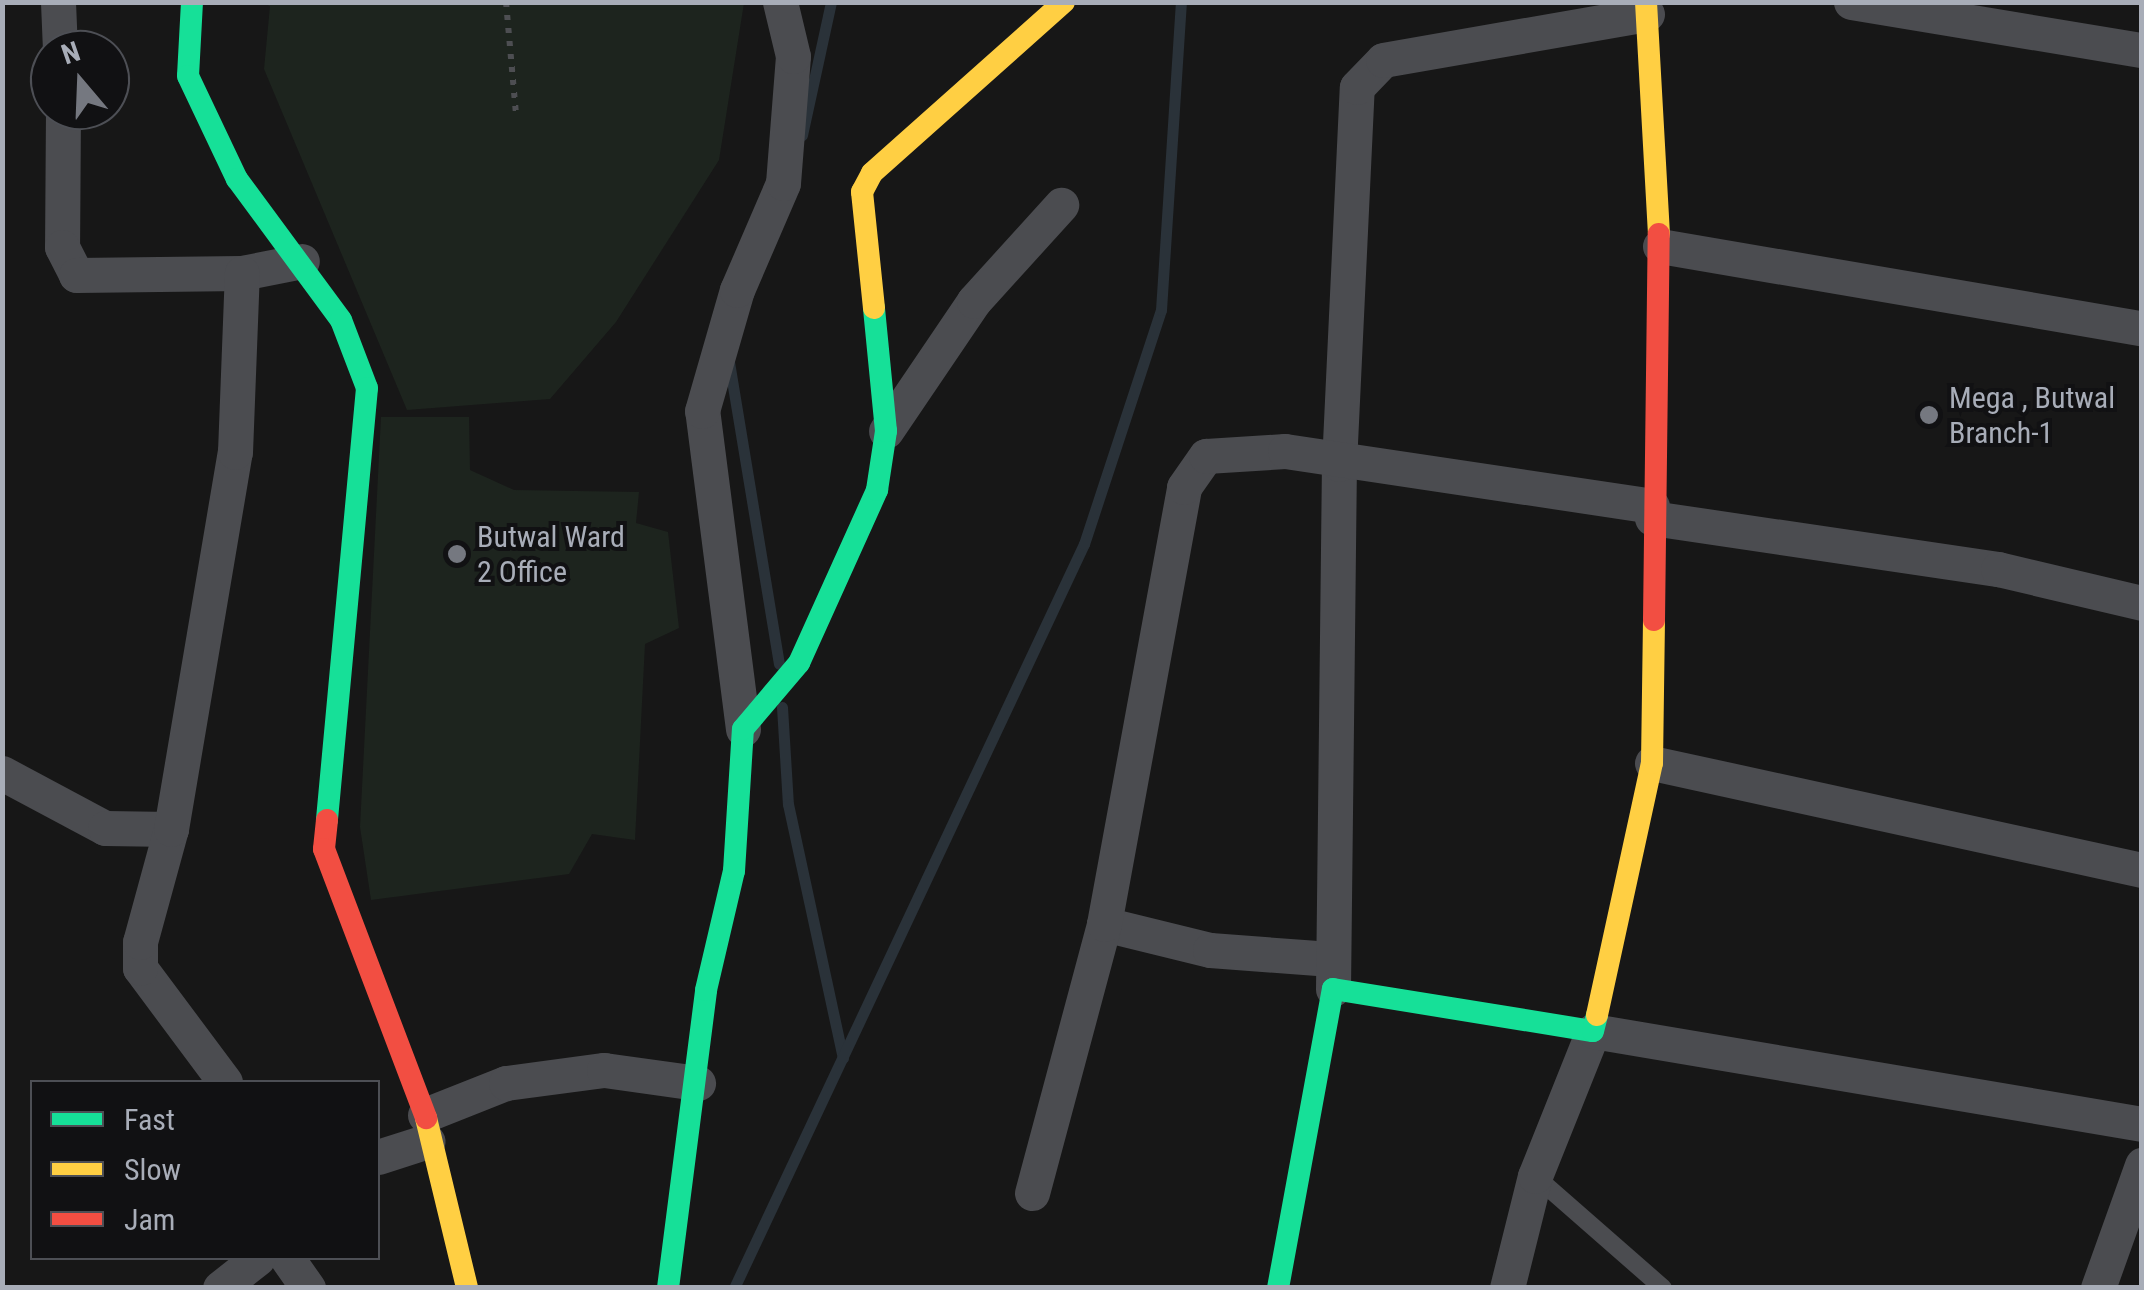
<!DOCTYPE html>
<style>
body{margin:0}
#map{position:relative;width:2144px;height:1290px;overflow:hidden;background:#171717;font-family:"Roboto Condensed",sans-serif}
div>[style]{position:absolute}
.green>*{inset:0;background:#1d241e}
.stream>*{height:11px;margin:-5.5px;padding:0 5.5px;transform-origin:5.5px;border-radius:5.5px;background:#2a3239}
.path>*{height:6px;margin-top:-3px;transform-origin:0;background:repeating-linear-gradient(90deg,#4d4e52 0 5px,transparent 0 13px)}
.lane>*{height:18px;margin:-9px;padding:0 9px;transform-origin:9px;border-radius:9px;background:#4b4c50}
.street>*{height:35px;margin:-17.5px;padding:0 17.5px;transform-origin:17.5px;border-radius:17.5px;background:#4b4c50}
.fast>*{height:22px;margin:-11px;padding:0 11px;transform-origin:11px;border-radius:11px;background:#16e098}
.slow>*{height:22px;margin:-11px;padding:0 11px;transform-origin:11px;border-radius:11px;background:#ffcf43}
.jam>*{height:22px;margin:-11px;padding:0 11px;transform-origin:11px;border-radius:11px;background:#f24e42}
.dots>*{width:28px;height:28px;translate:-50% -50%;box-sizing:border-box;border:5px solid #111113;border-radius:50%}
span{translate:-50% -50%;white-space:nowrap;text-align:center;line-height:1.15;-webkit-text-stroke:8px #111113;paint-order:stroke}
.poi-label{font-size:30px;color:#a8adb8}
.left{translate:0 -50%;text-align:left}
.frame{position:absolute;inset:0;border:5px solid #a8adb8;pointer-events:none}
.legend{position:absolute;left:30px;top:1080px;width:350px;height:180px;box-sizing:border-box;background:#111113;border:2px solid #4d4f55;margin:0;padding:12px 18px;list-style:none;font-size:30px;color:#a8adb8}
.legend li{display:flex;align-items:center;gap:20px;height:50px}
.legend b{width:50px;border:2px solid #4d4f55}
.north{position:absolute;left:30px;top:30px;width:100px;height:100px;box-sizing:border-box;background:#111113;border:2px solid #4d4f55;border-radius:50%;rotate:341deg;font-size:28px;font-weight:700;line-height:40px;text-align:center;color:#a8adb8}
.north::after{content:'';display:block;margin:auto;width:35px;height:45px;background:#757880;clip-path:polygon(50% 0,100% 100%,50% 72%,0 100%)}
</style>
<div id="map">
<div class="green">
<div style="clip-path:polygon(262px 3px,744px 3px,719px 160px,616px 322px,550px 399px,407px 410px,264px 69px,270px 6px)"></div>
<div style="clip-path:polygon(381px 417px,469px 417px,470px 470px,514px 490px,639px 492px,636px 523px,668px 532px,679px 628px,645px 644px,635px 840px,592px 834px,569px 874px,371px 900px,360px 827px)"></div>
</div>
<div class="stream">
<div style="left:802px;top:135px;width:136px;rotate:-77.7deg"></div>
<div style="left:729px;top:362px;width:306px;rotate:80.6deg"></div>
<div style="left:782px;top:707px;width:97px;rotate:86.5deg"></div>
<div style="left:788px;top:804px;width:260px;rotate:77.8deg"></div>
<div style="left:734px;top:1288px;width:822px;rotate:-64.81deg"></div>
<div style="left:1084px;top:544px;width:246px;rotate:-71.8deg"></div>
<div style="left:1161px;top:310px;width:309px;rotate:-86.3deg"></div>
</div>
<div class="path">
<div style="left:506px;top:2px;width:112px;rotate:84.9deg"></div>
</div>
<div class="lane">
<div style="left:1535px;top:1176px;width:170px;rotate:41.2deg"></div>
</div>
<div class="street">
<div style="left:58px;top:2px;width:48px;rotate:87.6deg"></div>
<div style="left:1851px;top:2px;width:295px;rotate:9.4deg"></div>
<div style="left:63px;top:110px;width:137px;rotate:90.4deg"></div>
<div style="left:62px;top:247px;width:31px;rotate:63deg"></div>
<div style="left:76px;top:275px;width:166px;rotate:-0.7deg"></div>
<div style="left:242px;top:273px;width:61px;rotate:-11.3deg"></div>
<div style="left:1660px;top:246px;width:489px;rotate:9.7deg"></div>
<div style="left:886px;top:431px;width:157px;rotate:-55.9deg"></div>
<div style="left:974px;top:301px;width:130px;rotate:-47.8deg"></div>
<div style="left:1652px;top:518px;width:350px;rotate:8.4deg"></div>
<div style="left:1998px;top:569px;width:148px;rotate:13.3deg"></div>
<div style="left:743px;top:729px;width:321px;rotate:-97.3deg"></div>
<div style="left:702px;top:411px;width:126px;rotate:-73.9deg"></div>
<div style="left:737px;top:290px;width:116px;rotate:-66.7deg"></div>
<div style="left:783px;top:183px;width:127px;rotate:-85.5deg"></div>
<div style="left:793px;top:56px;width:56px;rotate:-103.5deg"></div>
<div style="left:1652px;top:763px;width:502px;rotate:12.32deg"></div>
<div style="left:2px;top:773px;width:117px;rotate:28.1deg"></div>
<div style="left:105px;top:828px;width:66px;rotate:0.9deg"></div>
<div style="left:1104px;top:924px;width:109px;rotate:13.8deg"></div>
<div style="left:1210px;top:950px;width:121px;rotate:4.3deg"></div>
<div style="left:1333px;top:989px;width:525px;rotate:-89.35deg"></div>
<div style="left:1339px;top:464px;width:377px;rotate:-87.3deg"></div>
<div style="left:1357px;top:87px;width:37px;rotate:-46deg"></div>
<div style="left:1383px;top:60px;width:268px;rotate:-9.9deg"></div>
<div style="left:225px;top:1082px;width:142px;rotate:-126.7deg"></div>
<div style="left:140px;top:968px;width:26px;rotate:-90deg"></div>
<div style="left:140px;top:942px;width:117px;rotate:-74.7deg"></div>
<div style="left:171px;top:829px;width:382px;rotate:-80.4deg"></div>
<div style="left:235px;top:452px;width:179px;rotate:-87.8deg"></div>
<div style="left:425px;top:1115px;width:87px;rotate:-21.6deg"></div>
<div style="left:506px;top:1083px;width:99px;rotate:-7.6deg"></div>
<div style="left:604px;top:1070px;width:95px;rotate:7.9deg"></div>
<div style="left:378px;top:1157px;width:52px;rotate:-17.7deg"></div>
<div style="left:1032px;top:1193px;width:278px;rotate:-75deg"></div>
<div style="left:1104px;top:924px;width:444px;rotate:-79.6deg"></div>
<div style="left:1184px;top:487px;width:38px;rotate:-55deg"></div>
<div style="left:1206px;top:456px;width:79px;rotate:-3.6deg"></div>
<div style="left:1285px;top:451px;width:371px;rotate:8.5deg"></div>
<div style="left:287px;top:1258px;width:37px;rotate:55deg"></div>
<div style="left:220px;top:1288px;width:48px;rotate:-38.3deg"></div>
<div style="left:1507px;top:1288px;width:115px;rotate:-76deg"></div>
<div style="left:1535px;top:1176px;width:156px;rotate:-68.2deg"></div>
<div style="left:1593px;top:1031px;width:557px;rotate:9.61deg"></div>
<div style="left:2098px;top:1288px;width:131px;rotate:-70.3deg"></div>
</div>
<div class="fast">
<div style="left:192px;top:2px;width:74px;rotate:93.1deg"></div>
<div style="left:188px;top:76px;width:114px;rotate:64.6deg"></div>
<div style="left:237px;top:179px;width:175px;rotate:53.6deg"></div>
<div style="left:341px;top:320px;width:73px;rotate:69.1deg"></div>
<div style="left:367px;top:388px;width:434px;rotate:95.3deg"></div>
<div style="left:668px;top:1288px;width:300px;rotate:-82.7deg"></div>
<div style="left:706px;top:990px;width:122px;rotate:-76.8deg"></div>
<div style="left:734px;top:871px;width:142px;rotate:-86.4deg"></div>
<div style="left:743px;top:729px;width:87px;rotate:-49.7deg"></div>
<div style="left:799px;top:663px;width:190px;rotate:-65.7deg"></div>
<div style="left:877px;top:490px;width:60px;rotate:-81.3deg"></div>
<div style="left:886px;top:431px;width:124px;rotate:-95.6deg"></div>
<div style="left:1278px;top:1288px;width:304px;rotate:-79.6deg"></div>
<div style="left:1333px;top:989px;width:263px;rotate:9.2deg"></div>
<div style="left:1593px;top:1031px;width:16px;rotate:-76deg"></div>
</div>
<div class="slow">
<div style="left:1646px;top:2px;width:232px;rotate:86.8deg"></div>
<div style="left:874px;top:308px;width:117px;rotate:-95.9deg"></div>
<div style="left:862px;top:192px;width:21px;rotate:-62deg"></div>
<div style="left:872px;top:173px;width:257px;rotate:-41.7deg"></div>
<div style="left:1597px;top:1015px;width:258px;rotate:-77.7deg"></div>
<div style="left:1652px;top:763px;width:143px;rotate:-89.2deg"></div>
<div style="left:426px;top:1118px;width:175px;rotate:76.4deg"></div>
</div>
<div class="jam">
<div style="left:1654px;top:620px;width:386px;rotate:-89.3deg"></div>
<div style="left:327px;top:820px;width:29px;rotate:96deg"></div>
<div style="left:324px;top:849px;width:288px;rotate:69.2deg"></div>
</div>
<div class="dots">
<div style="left:1929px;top:415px;background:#757880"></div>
<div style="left:457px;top:554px;background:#757880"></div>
</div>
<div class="poi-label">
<span class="left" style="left:1949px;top:415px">Mega , Butwal<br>Branch-1</span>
<span class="left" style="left:477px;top:554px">Butwal Ward<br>2 Office</span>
</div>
<div class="frame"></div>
<ul class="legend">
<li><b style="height:12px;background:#16e098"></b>Fast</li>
<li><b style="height:12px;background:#ffcf43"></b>Slow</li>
<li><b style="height:12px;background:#f24e42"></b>Jam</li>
</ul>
<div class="north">N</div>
</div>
